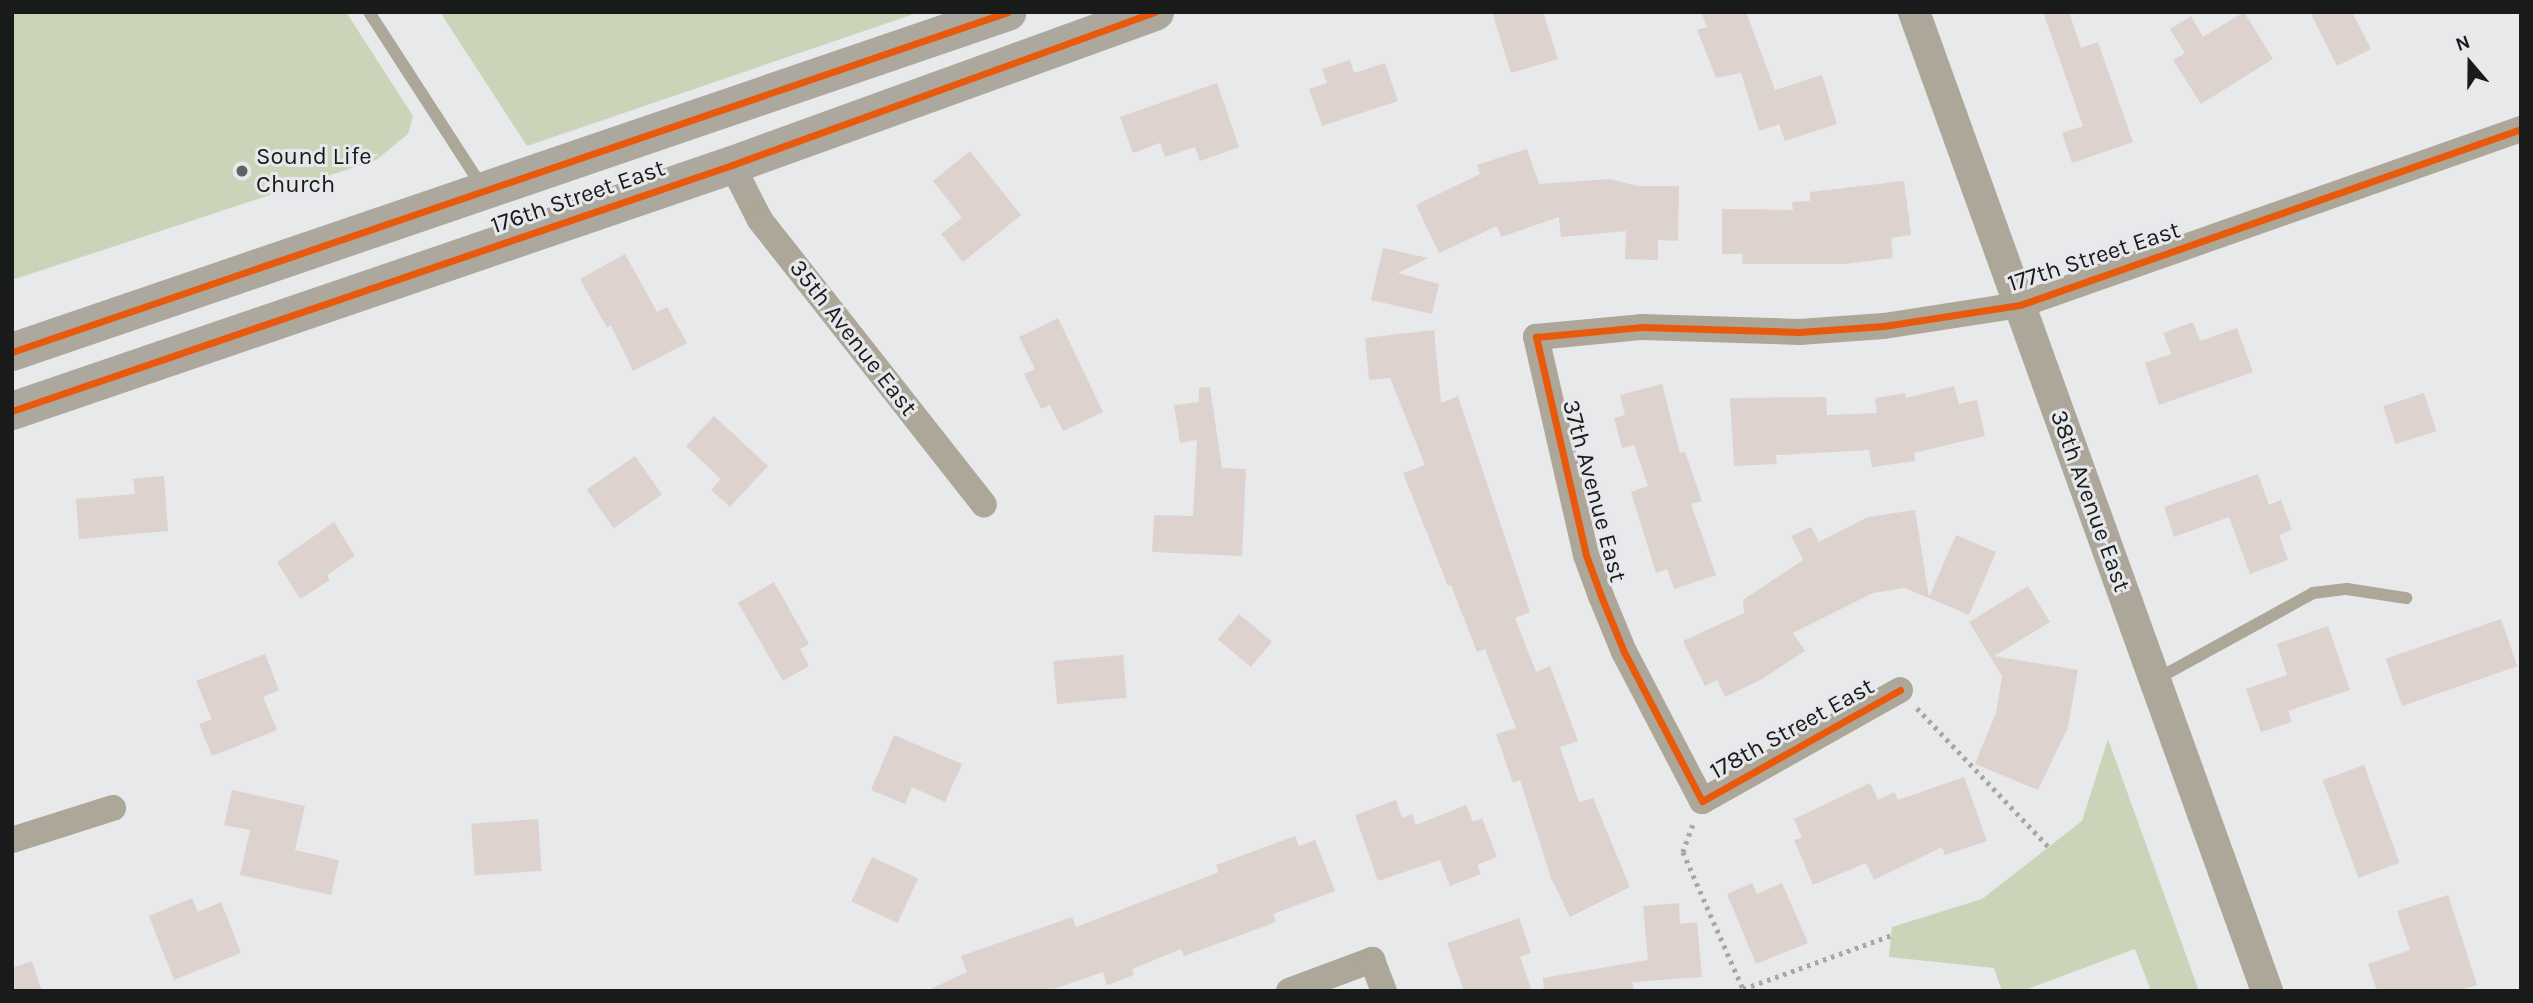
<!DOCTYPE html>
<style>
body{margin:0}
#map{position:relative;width:2533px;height:1003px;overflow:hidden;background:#e8e9ea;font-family:Karla,sans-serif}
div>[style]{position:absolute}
.green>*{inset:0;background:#cbd4b9}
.building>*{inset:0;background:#ddd2ce;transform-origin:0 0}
.path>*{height:4.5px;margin-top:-2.25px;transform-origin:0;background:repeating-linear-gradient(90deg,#aaa7a0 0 3.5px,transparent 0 8.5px)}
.service>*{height:12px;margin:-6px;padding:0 6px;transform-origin:6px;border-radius:6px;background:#aca799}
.minor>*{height:26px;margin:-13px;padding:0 13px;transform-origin:13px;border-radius:13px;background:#aca799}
.tertiary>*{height:32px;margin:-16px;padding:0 16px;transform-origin:16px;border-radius:16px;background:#aca799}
.primary>*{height:38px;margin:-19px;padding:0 19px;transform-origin:19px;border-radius:19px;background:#ada89e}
.cycleway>*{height:7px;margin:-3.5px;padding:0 3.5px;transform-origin:3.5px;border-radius:3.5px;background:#e8590c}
.dots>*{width:19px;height:19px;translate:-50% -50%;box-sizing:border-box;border:4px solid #e7e8eb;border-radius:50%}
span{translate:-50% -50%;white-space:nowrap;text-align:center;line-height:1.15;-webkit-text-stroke:6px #e7e8eb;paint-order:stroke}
.poi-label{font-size:24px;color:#191a1a}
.left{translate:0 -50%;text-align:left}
.street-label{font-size:24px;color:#191a1a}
.frame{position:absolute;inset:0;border:14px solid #191a1a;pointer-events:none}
.north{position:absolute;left:2435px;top:28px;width:70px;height:70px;-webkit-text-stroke:5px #e7e8eb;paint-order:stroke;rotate:340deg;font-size:19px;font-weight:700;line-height:28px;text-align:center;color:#191a1a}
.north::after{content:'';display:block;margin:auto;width:24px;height:32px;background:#191a1a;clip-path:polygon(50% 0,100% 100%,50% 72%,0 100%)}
</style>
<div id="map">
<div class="green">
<div style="clip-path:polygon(12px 12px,346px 12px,413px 116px,408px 134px,376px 160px,12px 280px)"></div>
<div style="clip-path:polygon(440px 12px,920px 12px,527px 146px)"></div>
<div style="clip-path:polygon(2108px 739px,2199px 991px,2151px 991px,2135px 949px,2022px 991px,2002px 991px,1994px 968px,1889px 957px,1892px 927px,1982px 899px,2082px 821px)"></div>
</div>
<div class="building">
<div style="clip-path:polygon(1492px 12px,1543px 12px,1558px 59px,1511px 73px)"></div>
<div style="clip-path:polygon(1701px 12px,1746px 12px,1775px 90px,1822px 75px,1837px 124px,1785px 141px,1779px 124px,1759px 131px,1741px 73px,1716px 78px,1697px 30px,1707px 27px)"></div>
<div style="clip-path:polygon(2043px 12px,2069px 12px,2081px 48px,2098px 42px,2133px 142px,2072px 163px,2062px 133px,2083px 126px)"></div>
<div style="clip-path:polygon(2244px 12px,2273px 59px,2201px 104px,2173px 60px,2185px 53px,2170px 29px,2191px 16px,2203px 37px)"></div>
<div style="clip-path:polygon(2310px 12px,2352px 12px,2371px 49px,2337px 66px)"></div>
<div style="clip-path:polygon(1350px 60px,1354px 73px,1385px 63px,1398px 101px,1322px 126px,1309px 89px,1327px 83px,1322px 69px)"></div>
<div style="clip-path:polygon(1217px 83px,1239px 147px,1200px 161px,1195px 147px,1165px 157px,1160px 143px,1133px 153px,1120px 117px)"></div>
<div style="clip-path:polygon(1527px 149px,1539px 184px,1609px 179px,1638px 186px,1679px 186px,1678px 241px,1658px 240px,1658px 260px,1625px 259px,1626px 231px,1561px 237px,1559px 217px,1501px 237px,1497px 226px,1439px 253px,1416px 205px,1480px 174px,1477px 165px)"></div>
<div style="clip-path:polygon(970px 151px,1021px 215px,963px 262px,941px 234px,962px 218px,933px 181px)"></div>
<div style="clip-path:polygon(1904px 181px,1911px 235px,1891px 238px,1893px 258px,1845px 264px,1742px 264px,1743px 254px,1722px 254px,1722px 209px,1793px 210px,1792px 202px,1810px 201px,1810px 192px)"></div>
<div style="clip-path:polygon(1383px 248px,1428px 258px,1398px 273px,1439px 284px,1432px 314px,1371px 300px)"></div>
<div style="clip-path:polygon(625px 254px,657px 312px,667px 307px,687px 343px,633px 371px,611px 325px,607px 328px,580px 279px)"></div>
<div style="clip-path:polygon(1058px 318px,1103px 412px,1063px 431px,1050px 405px,1041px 409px,1024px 374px,1035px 369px,1019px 337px)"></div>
<div style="clip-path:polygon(2193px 322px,2200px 341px,2237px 328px,2253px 372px,2159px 405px,2145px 363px,2171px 354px,2163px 333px)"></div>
<div style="clip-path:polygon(1434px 330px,1441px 403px,1458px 396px,1530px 612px,1515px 618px,1536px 672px,1550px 666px,1578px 741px,1560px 747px,1579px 802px,1593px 798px,1630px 887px,1570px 917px,1551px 878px,1520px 780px,1513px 783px,1496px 734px,1516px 728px,1485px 649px,1477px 652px,1451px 585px,1448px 586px,1403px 473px,1425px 465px,1390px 378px,1369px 380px,1365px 338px)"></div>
<div style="clip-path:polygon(1662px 384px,1680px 453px,1685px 452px,1702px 501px,1691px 504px,1716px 575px,1674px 589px,1667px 569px,1656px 573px,1631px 492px,1648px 486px,1634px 445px,1622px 448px,1614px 418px,1625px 415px,1620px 395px)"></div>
<div style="clip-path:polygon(1954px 386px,1959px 404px,1977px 400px,1985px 436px,1914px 453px,1915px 461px,1872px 467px,1869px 450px,1776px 455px,1777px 464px,1734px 466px,1730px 398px,1826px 397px,1827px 415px,1877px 413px,1875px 398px,1905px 393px,1906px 398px)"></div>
<div style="clip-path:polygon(1210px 387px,1222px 468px,1246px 469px,1242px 556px,1152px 552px,1154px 515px,1193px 516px,1197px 440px,1180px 443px,1174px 405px,1199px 402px,1199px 388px)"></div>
<div style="left:2424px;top:393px;width:40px;height:43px;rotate:72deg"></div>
<div style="clip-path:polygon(714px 416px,768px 466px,730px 507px,711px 490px,721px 479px,686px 446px)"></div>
<div style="left:635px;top:456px;width:47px;height:59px;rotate:55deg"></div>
<div style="clip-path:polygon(2258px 474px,2269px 505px,2281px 500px,2292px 530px,2279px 535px,2288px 560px,2250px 574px,2229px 517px,2174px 537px,2164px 507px)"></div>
<div style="clip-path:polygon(164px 476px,168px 531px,79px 539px,76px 499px,135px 494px,133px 479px)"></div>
<div style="clip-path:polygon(1915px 510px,1929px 597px,1956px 535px,1996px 552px,1969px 615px,1905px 588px,1873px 593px,1793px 633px,1805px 651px,1762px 679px,1725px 697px,1717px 680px,1705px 686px,1683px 641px,1744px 613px,1743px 600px,1803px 560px,1791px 536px,1811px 527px,1819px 542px,1868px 517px)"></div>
<div style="clip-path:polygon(334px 522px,355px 556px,327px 575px,330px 580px,300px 599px,277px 562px)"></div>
<div style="clip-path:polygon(774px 582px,809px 644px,800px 649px,809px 666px,783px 681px,738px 603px)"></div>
<div style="clip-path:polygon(2028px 586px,2050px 622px,1994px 656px,2078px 670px,2068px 727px,2038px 790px,1975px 764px,1996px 713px,2002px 676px,1969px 622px)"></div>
<div style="left:1239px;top:614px;width:43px;height:33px;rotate:40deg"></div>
<div style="left:2501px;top:619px;width:50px;height:122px;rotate:71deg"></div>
<div style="clip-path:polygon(2328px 626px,2350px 690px,2288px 711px,2292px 722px,2261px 732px,2246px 689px,2287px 675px,2277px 644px)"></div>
<div style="clip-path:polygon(265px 654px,279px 690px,263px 697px,277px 730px,212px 756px,199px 724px,212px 719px,196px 681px)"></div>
<div style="left:1123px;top:655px;width:43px;height:70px;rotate:85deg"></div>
<div style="clip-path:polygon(894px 735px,962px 764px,945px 802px,912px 787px,905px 804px,871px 790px)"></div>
<div style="left:2364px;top:765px;width:104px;height:44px;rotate:70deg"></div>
<div style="clip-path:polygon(1964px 777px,1987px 841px,1945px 855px,1942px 847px,1874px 880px,1866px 863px,1813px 885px,1794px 840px,1802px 838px,1794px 819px,1870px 783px,1878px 800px,1894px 792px,1898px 800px)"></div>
<div style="clip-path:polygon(232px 790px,305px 806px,295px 850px,339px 860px,331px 895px,240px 875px,250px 830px,224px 825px)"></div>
<div style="clip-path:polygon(1396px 800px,1402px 818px,1412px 814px,1416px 825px,1466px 805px,1473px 822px,1482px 818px,1497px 857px,1477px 865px,1481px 874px,1450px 886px,1440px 860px,1378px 881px,1355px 815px)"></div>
<div style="left:538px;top:819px;width:52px;height:67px;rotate:86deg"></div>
<div style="clip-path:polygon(1295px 836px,1299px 846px,1315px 840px,1335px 891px,1273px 914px,1276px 922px,1184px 956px,1181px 949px,1132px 969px,1134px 975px,1107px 985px,1103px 972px,1048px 991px,926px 991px,967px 972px,961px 956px,1072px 917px,1076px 927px,1219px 872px,1216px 865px)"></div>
<div style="left:872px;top:857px;width:51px;height:49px;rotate:25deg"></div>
<div style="clip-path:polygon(1752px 883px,1757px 894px,1782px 883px,1808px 943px,1756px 964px,1727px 894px)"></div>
<div style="clip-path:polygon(2448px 895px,2477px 985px,2458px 991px,2377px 991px,2368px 964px,2410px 950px,2397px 911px)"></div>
<div style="clip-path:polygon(192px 898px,198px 912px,221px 902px,241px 953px,174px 980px,149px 916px)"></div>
<div style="clip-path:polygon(1679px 903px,1680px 924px,1697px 922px,1702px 977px,1632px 982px,1634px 991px,1544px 991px,1543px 978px,1648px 960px,1643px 906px)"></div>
<div style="clip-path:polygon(1519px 918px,1531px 953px,1520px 957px,1532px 991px,1464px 991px,1447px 943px)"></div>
<div style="clip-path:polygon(32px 961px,42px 991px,12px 991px,12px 968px)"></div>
</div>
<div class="path">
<div style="left:1917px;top:708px;width:192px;rotate:46.5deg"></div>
<div style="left:1693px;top:825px;width:29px;rotate:110deg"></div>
<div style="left:1683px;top:852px;width:152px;rotate:66.3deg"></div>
<div style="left:1743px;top:989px;width:158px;rotate:-19.9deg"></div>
</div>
<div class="service">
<div style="left:369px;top:12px;width:210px;rotate:57.1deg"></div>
<div style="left:2155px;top:680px;width:180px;rotate:-28.8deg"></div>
<div style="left:2313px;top:593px;width:34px;rotate:-7deg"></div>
<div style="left:2347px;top:589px;width:60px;rotate:8.7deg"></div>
</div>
<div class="minor">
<div style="left:732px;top:165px;width:62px;rotate:63deg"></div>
<div style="left:760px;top:220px;width:362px;rotate:51.8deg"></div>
<div style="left:1900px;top:690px;width:227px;rotate:150.7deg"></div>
<div style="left:1702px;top:801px;width:168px;rotate:-117.6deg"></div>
<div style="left:1624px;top:652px;width:61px;rotate:-112.3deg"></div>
<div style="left:1601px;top:596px;width:44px;rotate:-110.1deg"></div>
<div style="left:1586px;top:555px;width:224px;rotate:-102.9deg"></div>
<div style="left:1536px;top:337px;width:105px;rotate:-5.4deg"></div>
<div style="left:1641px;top:327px;width:158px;rotate:1.8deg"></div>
<div style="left:1799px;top:332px;width:85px;rotate:-4deg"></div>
<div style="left:1884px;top:326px;width:138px;rotate:-8.8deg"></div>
<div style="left:2020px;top:305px;width:531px;rotate:-19.36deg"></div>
<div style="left:12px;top:840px;width:106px;rotate:-17.6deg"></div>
<div style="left:1289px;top:991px;width:89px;rotate:-20.5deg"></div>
<div style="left:1372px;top:960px;width:33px;rotate:69deg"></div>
</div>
<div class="tertiary">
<div style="left:1914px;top:12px;width:1041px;rotate:70.17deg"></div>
</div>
<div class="primary">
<div style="left:12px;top:352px;width:1052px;rotate:-18.85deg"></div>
<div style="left:12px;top:411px;width:761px;rotate:-18.86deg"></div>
<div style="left:732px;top:165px;width:450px;rotate:-19.9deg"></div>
</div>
<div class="cycleway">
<div style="left:12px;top:352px;width:1052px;rotate:-18.85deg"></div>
<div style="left:12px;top:411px;width:761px;rotate:-18.86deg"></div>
<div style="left:732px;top:165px;width:450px;rotate:-19.9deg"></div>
<div style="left:1900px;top:690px;width:227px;rotate:150.7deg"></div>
<div style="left:1702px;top:801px;width:168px;rotate:-117.6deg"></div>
<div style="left:1624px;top:652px;width:61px;rotate:-112.3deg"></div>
<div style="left:1601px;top:596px;width:44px;rotate:-110.1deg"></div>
<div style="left:1586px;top:555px;width:224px;rotate:-102.9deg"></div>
<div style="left:1536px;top:337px;width:105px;rotate:-5.4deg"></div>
<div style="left:1641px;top:327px;width:158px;rotate:1.8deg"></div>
<div style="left:1799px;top:332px;width:85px;rotate:-4deg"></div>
<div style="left:1884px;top:326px;width:138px;rotate:-8.8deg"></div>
<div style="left:2020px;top:305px;width:531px;rotate:-19.36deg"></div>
</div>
<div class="dots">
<div style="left:242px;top:171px;background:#616263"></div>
</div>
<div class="poi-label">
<span class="left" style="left:256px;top:171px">Sound Life<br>Church</span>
</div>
<div class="street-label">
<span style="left:578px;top:197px;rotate:-19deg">176th Street East</span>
<span style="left:2094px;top:257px;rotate:-18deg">177th Street East</span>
<span style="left:853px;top:338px;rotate:52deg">35th Avenue East</span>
<span style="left:1594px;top:491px;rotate:75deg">37th Avenue East</span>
<span style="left:2090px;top:501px;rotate:70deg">38th Avenue East</span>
<span style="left:1792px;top:729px;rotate:-29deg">178th Street East</span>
</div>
<div class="frame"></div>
<div class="north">N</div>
</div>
